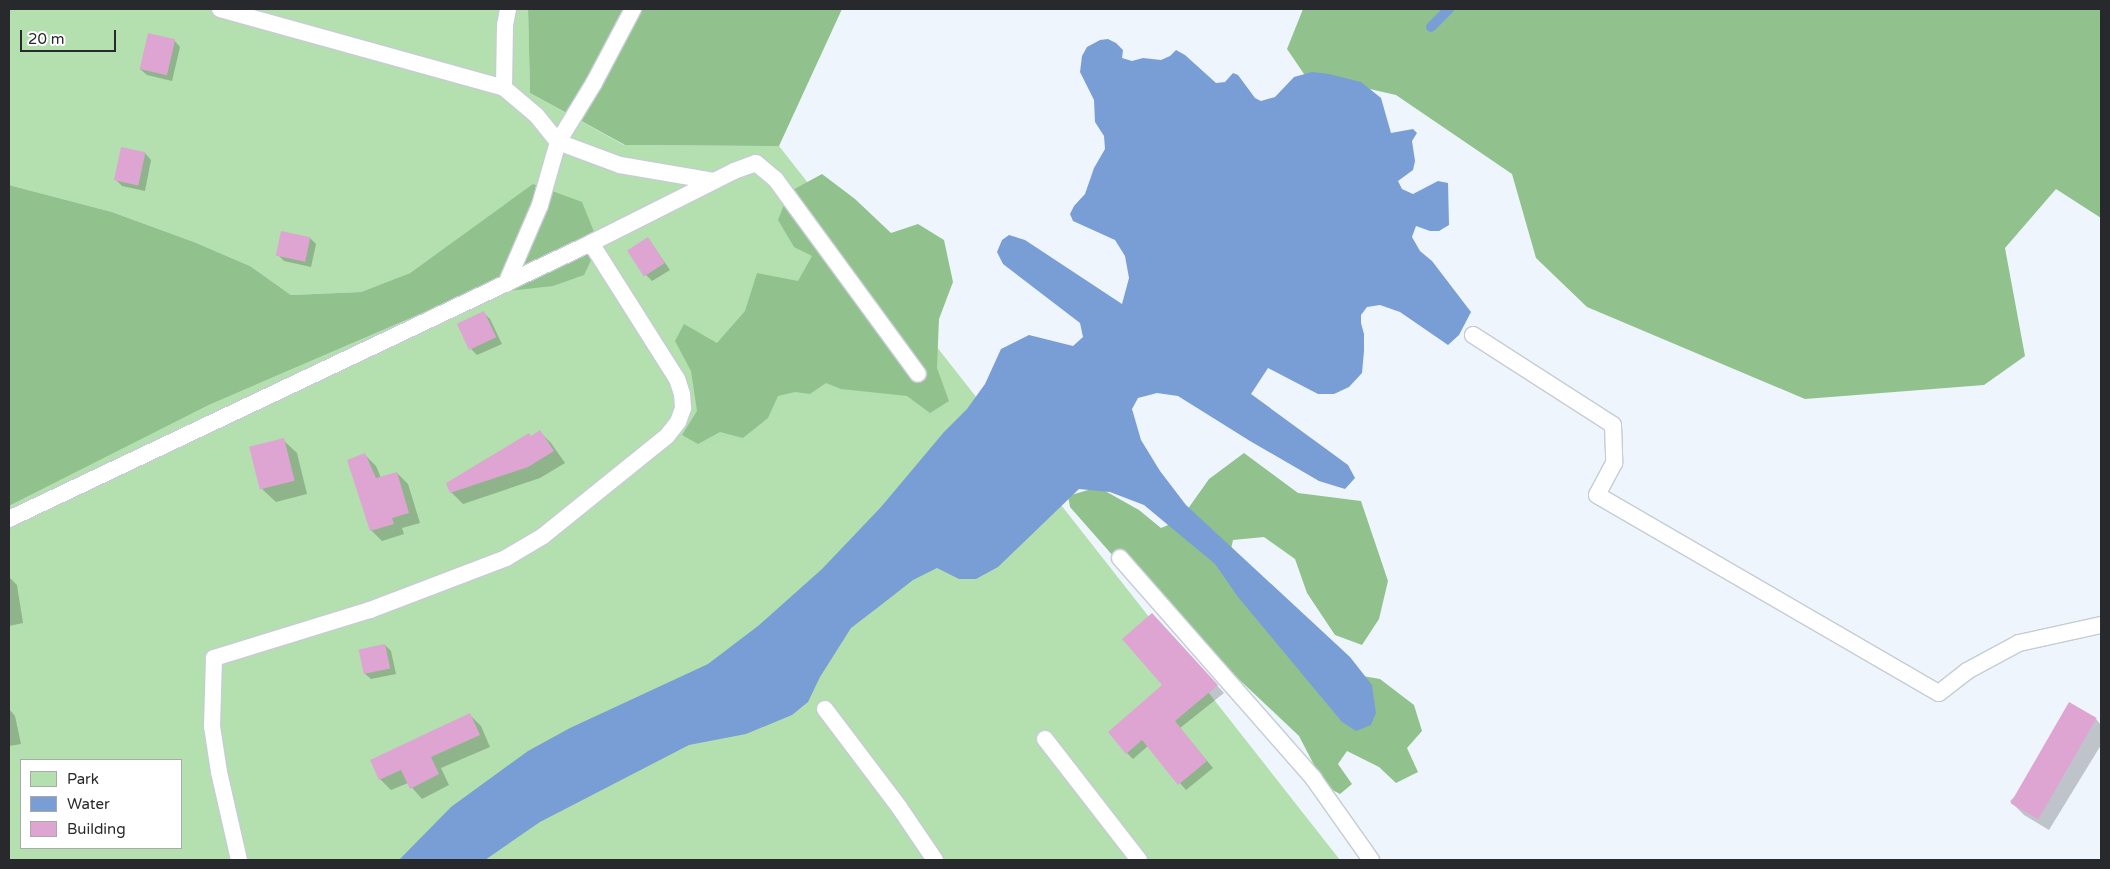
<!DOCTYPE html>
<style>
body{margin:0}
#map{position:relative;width:2110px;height:869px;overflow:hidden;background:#eef5fd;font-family:"Varela Round",sans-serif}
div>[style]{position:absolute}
.green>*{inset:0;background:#b3e0ae}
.forest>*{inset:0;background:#91c28d}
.water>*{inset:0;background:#799ed5}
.shadow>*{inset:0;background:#0003}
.stream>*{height:10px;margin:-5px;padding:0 5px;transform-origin:5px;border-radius:5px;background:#799ed5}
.building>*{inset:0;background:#dea5d3;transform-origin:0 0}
.roads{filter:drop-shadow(1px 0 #c6ccd4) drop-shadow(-1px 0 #c6ccd4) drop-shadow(0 1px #c6ccd4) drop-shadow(0 -1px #c6ccd4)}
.lane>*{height:16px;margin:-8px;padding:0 8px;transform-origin:8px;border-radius:8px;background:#fff}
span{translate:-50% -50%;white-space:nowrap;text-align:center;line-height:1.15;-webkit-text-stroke:4.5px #fff;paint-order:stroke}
.frame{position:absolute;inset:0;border:10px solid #27292c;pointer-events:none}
.legend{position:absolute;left:20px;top:759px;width:162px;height:90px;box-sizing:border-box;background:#fff;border:1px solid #a9a9ab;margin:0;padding:6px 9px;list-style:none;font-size:15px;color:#27292c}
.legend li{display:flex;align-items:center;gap:10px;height:25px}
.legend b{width:25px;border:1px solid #a9a9ab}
.scale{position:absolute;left:20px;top:30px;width:96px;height:22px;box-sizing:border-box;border:2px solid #27292c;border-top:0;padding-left:6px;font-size:15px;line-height:18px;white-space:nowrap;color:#27292c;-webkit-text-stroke:4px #fff;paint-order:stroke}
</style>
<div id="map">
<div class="green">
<div style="clip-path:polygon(evenodd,9px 9px,528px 9px,530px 93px,624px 145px,779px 146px,1340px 860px,9px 860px,9px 506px,209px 405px,462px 296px,534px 184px,410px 273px,361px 292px,291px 295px,250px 266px,194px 242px,112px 212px,9px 185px,9px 9px,21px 760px,181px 760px,181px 848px,21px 848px,21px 760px)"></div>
</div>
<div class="forest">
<div style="clip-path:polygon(528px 9px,842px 9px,779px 146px,625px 145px,530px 93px)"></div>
<div style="clip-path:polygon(1303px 9px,2101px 9px,2101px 218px,2056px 189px,2005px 248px,2025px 356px,1984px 385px,1805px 399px,1587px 307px,1536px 258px,1512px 174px,1396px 95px,1304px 74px,1287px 49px)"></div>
<div style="clip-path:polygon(822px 174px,855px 199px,891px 233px,918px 224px,944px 240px,953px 282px,939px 319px,937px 368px,949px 401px,930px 413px,907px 396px,841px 389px,826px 383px,810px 394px,795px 392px,778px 396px,768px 418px,743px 438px,720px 432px,698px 444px,682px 435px,697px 411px,691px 371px,675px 341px,684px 324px,717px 343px,745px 311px,757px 273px,798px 281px,812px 256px,794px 247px,778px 220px,789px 192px)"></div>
<div style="clip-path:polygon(533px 184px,582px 202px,599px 244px,584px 275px,553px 286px,462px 296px,209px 405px,9px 506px,9px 185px,112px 212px,194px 242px,250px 266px,291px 295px,361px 292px,410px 273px)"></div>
<div style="clip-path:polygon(1244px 453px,1298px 493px,1361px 501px,1388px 581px,1379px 619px,1362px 645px,1335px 635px,1307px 593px,1295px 559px,1264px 537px,1233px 540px,1230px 554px,1305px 666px,1380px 679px,1414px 705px,1422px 731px,1407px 748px,1418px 772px,1396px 783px,1379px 767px,1347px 751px,1338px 764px,1352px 784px,1340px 794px,1325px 786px,1299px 736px,1136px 582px,1070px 507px,1068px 496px,1098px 487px,1139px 510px,1161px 528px,1180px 520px,1209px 479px)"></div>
</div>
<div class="water">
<div style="clip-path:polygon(1108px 39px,1116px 43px,1123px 50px,1122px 58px,1132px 61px,1143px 58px,1161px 60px,1170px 56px,1176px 50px,1185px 55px,1216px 83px,1225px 82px,1233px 73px,1238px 75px,1255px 98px,1261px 101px,1275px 97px,1294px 77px,1312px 72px,1329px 74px,1361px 82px,1381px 98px,1391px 133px,1413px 129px,1417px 133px,1412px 141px,1415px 161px,1413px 170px,1398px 181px,1402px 189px,1413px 194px,1438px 181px,1448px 183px,1449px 225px,1439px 231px,1430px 231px,1416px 226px,1412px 237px,1420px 251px,1432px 261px,1471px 312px,1459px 335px,1448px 345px,1400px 312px,1380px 305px,1367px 307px,1361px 315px,1361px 323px,1364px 334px,1364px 351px,1362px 373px,1349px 387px,1334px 394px,1318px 394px,1268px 368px,1251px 394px,1348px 465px,1355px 478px,1345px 489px,1319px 481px,1250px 441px,1178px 396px,1157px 393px,1138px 398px,1132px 409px,1141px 440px,1160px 471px,1186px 505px,1350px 657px,1372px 685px,1376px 713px,1371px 725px,1356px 731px,1342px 722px,1238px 597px,1215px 564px,1144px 505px,1110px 492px,1079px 489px,998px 567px,976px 579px,959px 579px,937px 568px,913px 580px,881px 605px,851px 628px,820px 677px,808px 702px,792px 715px,746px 734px,689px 745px,540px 822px,485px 860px,399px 860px,451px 807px,528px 751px,570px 728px,708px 664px,758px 626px,822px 569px,881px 507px,944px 432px,967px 409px,985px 384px,1001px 349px,1029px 335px,1073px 346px,1083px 337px,1080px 323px,1003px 264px,997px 252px,1002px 240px,1009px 235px,1025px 240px,1122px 304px,1129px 278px,1125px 256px,1115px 240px,1073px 221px,1070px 214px,1074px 206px,1085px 194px,1094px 168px,1105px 149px,1104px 136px,1095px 122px,1094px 100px,1080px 72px,1082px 56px,1087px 47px,1100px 40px)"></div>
</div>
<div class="shadow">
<div style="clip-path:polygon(174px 40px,180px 47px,172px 81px,147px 75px,140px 69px)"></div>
<div style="clip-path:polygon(145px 153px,151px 160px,145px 191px,122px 186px,116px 180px)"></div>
<div style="clip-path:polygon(310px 238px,316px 244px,311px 267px,284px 261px,278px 255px)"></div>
<div style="clip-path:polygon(648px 238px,670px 270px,652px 281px,646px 275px)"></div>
<div style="clip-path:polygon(483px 312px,490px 319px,502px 344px,477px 355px,471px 349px)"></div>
<div style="clip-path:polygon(540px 432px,551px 443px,565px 463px,540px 478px,463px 504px,451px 492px)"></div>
<div style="clip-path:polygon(283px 440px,297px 453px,307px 494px,276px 502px,262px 489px)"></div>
<div style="clip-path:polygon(365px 455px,376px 466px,381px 478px,397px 473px,408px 484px,420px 523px,402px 528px,404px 534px,382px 541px,371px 530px)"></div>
<div style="clip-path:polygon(9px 577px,17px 585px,23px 623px,9px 626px)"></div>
<div style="clip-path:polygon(1159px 621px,1224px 693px,1180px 728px,1213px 768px,1186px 790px,1148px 746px,1133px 759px,1127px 753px,1164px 685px)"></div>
<div style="clip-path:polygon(385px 645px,391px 651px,396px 674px,371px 679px,364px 673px)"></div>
<div style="clip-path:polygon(9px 709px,15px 716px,21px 744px,9px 746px)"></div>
<div style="clip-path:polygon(470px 715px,481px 726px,490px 747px,441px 768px,449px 785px,422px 799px,408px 783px,391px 790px,380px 779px)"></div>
<div style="clip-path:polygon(2096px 719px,2101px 725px,2101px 745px,2049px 830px,2024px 815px,2010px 801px)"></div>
</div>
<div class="stream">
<div style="left:1431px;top:27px;width:25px;rotate:-45deg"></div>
</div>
<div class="building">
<div style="left:148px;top:33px;width:28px;height:37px;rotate:13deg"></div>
<div style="left:121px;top:147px;width:25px;height:34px;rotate:12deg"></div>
<div style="left:281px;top:231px;width:30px;height:25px;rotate:12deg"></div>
<div style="left:648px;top:237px;width:31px;height:25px;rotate:57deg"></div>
<div style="left:484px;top:311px;width:29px;height:30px;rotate:65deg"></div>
<div style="clip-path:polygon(540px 430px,554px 451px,528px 467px,450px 493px,446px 483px,529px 433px,531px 436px)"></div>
<div style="left:284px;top:438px;width:44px;height:36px;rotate:76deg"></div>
<div style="clip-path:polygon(365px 453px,376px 478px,397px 472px,409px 513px,392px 518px,394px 524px,370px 531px,347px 460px)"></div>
<div style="clip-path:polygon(1152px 613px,1218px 685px,1175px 721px,1207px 761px,1178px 785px,1142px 740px,1126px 754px,1108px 732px,1162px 685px,1122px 639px)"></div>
<div style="left:385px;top:644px;width:25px;height:27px;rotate:78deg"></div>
<div style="left:2069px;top:702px;width:32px;height:117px;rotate:30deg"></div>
<div style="clip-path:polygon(470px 713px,480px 735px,431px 757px,439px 774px,410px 789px,401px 770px,379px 780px,370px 760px)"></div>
</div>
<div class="roads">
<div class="lane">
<div style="left:220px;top:9px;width:295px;rotate:15.5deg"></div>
<div style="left:633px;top:9px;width:84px;rotate:117.8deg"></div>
<div style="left:594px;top:83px;width:69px;rotate:121.4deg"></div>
<div style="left:558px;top:142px;width:66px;rotate:20.4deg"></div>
<div style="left:620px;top:165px;width:95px;rotate:9.7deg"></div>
<div style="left:506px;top:284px;width:86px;rotate:-66.7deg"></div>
<div style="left:540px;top:205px;width:66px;rotate:-74.1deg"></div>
<div style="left:558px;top:142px;width:35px;rotate:-129deg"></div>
<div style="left:536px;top:115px;width:42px;rotate:-139.8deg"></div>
<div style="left:504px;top:88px;width:63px;rotate:-89.1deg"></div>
<div style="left:505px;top:25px;width:16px;rotate:-79deg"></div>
<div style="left:1473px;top:335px;width:166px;rotate:32.7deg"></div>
<div style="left:1613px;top:425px;width:38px;rotate:88deg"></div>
<div style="left:1614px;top:463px;width:36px;rotate:118deg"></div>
<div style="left:1597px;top:495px;width:395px;rotate:30.1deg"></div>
<div style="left:1939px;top:693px;width:36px;rotate:-38deg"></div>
<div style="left:1967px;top:671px;width:59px;rotate:-28.3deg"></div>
<div style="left:2019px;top:643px;width:84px;rotate:-12.4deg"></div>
<div style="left:9px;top:519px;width:644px;rotate:-25.37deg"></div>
<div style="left:591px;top:243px;width:160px;rotate:-26.7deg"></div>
<div style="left:734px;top:171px;width:23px;rotate:-20deg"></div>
<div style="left:756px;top:163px;width:26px;rotate:40deg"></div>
<div style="left:776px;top:180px;width:240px;rotate:53.8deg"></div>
<div style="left:1120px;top:558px;width:293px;rotate:48.7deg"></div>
<div style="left:1313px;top:778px;width:100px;rotate:54.7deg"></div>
<div style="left:825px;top:709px;width:123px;rotate:52.9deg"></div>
<div style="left:899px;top:807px;width:64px;rotate:55.8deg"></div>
<div style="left:1045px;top:739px;width:153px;rotate:52.2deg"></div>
<div style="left:239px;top:860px;width:90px;rotate:-102.8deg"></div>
<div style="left:219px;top:772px;width:47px;rotate:-98.7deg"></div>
<div style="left:212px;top:726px;width:68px;rotate:-88.3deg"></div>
<div style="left:214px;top:658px;width:163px;rotate:-17.1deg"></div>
<div style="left:370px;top:610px;width:146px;rotate:-20.9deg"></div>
<div style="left:506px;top:558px;width:43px;rotate:-30.7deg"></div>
<div style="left:543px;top:536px;width:159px;rotate:-38.9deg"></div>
<div style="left:667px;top:436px;width:18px;rotate:-52deg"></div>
<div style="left:678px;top:422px;width:15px;rotate:-70deg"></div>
<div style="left:683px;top:408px;width:14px;rotate:-94deg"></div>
<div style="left:682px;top:394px;width:16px;rotate:-108deg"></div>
<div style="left:677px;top:379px;width:161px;rotate:-122.3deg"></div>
</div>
</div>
<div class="frame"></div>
<ul class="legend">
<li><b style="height:14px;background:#b3e0ae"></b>Park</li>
<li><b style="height:14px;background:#799ed5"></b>Water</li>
<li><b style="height:14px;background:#dea5d3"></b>Building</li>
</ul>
<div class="scale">20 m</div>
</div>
